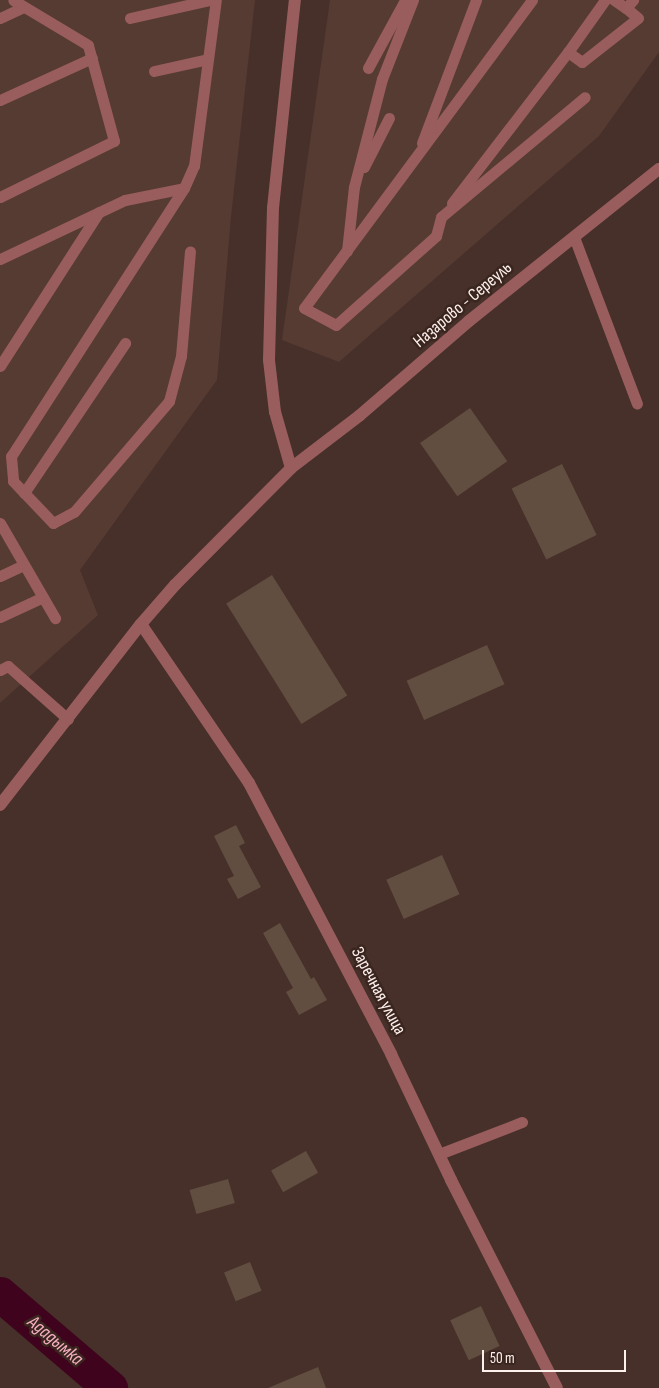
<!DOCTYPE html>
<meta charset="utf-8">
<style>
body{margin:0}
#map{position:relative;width:659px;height:1388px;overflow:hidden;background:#463029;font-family:"Sofia Sans Condensed",sans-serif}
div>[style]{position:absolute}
.built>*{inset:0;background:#563b32}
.river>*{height:35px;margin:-17.5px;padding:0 17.5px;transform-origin:17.5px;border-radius:17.5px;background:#3f031d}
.building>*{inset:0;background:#614e40;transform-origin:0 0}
.service>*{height:11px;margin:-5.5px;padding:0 5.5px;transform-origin:5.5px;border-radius:5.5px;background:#995d5d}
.minor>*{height:12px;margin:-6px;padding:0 6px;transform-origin:6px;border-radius:6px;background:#995d5d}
.tertiary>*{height:12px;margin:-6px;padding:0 6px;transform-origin:6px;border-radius:6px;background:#995d5d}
span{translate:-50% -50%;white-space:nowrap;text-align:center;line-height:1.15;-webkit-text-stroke:5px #3b261f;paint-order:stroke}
.street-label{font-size:18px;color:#fdf1ee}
.water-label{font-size:19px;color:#f8b0c4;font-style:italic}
.scale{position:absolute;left:482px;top:1350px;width:144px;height:22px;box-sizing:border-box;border:2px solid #fdf1ee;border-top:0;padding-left:6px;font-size:15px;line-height:18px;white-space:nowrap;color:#fdf1ee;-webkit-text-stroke:4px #3b261f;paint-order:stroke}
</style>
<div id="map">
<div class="built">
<div style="clip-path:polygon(0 0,255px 0,231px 217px,217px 380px,80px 570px,98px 615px,0 703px)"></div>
<div style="clip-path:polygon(330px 0,659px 0,659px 52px,599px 136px,339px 362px,282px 340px)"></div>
</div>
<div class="river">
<div style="left:0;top:1294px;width:145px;rotate:40.5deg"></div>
</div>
<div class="building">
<div style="left:470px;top:408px;width:65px;height:61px;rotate:55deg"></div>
<div style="left:562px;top:464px;width:79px;height:56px;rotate:64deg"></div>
<div style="left:272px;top:575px;width:142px;height:54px;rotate:58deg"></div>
<div style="left:487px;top:645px;width:43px;height:88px;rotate:66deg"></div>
<div style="clip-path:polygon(236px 825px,245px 843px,239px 846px,261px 887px,238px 899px,227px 879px,234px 876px,214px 836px)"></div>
<div style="left:442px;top:855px;width:43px;height:61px;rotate:66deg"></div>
<div style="clip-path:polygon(280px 923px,311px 979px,314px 977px,327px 1000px,299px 1015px,286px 992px,293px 988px,263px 933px)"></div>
<div style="left:306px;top:1151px;width:25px;height:40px;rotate:61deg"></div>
<div style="left:228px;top:1179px;width:25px;height:40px;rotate:74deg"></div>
<div style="left:250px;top:1262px;width:31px;height:28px;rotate:68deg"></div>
<div style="left:481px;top:1306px;width:44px;height:34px;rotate:65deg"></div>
<div style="clip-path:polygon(318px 1367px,326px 1388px,268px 1388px)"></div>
</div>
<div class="service">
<div style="left:532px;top:0;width:383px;rotate:126.5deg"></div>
<div style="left:304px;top:308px;width:36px;rotate:28deg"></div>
<div style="left:336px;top:325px;width:134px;rotate:-41.7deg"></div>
<div style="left:436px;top:236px;width:20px;rotate:-75deg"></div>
<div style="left:441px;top:217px;width:187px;rotate:-39.8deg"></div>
<div style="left:614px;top:0;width:14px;rotate:34deg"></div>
<div style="left:0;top:18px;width:26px;rotate:-25deg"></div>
<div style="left:130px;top:18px;width:81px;rotate:-12.8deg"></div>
<div style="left:568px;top:52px;width:64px;rotate:-54.6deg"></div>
<div style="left:368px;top:68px;width:77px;rotate:-61.4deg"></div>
<div style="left:154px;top:71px;width:55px;rotate:-12.5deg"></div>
<div style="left:0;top:100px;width:101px;rotate:-24.5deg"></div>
<div style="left:422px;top:143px;width:153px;rotate:-69.3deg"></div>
<div style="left:364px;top:167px;width:55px;rotate:-63deg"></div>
<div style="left:184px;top:188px;width:319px;rotate:122.8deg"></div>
<div style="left:11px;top:456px;width:25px;rotate:85deg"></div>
<div style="left:13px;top:481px;width:58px;rotate:46.4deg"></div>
<div style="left:53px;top:523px;width:24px;rotate:-28deg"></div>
<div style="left:74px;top:512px;width:146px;rotate:-49.4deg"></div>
<div style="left:169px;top:401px;width:47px;rotate:-75.1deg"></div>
<div style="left:181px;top:356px;width:105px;rotate:-85.1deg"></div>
<div style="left:0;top:197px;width:127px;rotate:-26.2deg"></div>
<div style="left:114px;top:141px;width:99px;rotate:-105.2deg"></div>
<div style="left:88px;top:45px;width:87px;rotate:-149deg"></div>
<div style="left:452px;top:203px;width:190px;rotate:-52.5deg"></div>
<div style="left:568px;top:52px;width:17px;rotate:36deg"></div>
<div style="left:582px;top:62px;width:71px;rotate:-38.2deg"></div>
<div style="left:638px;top:18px;width:16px;rotate:-140deg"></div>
<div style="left:626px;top:8px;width:11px;rotate:-49deg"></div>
<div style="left:574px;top:237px;width:178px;rotate:69.3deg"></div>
<div style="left:347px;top:251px;width:64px;rotate:-83.8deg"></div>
<div style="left:354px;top:187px;width:112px;rotate:-75.5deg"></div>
<div style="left:382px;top:79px;width:85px;rotate:-68.6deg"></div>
<div style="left:0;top:259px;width:138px;rotate:-25.3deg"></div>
<div style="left:125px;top:200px;width:60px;rotate:-11.5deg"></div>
<div style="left:184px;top:188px;width:24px;rotate:-66deg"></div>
<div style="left:194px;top:166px;width:167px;rotate:-82.5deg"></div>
<div style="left:0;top:366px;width:183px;rotate:-57.3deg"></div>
<div style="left:24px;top:493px;width:181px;rotate:-56deg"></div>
<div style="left:0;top:523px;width:110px;rotate:59.9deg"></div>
<div style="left:0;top:576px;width:26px;rotate:-25deg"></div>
<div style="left:0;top:617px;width:47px;rotate:-24.9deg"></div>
<div style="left:0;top:670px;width:9px;rotate:-27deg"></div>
<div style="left:8px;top:666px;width:80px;rotate:41.5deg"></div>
<div style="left:439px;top:1154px;width:89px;rotate:-21.1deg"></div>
</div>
<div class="minor">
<div style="left:291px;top:468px;width:58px;rotate:-105.9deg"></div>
<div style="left:275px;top:412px;width:52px;rotate:-96.6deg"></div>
<div style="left:269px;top:360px;width:152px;rotate:-88.5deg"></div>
<div style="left:273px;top:208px;width:209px;rotate:-84deg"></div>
<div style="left:141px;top:624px;width:192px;rotate:55.8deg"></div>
<div style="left:249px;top:783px;width:306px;rotate:62.3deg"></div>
<div style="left:391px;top:1054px;width:140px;rotate:64.5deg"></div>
<div style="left:451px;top:1180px;width:233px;rotate:63deg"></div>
</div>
<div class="tertiary">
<div style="left:0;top:805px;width:229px;rotate:-52.1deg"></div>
<div style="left:141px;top:624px;width:52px;rotate:-48.9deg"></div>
<div style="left:175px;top:585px;width:165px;rotate:-45.2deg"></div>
<div style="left:291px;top:468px;width:86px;rotate:-37.4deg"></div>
<div style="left:359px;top:416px;width:145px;rotate:-40.8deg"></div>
<div style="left:469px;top:321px;width:243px;rotate:-38.7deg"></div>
</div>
<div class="street-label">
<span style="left:463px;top:305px;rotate:-40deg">Назарово - Сереуль</span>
<span style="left:378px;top:991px;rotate:62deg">Заречная улица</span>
</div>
<div class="water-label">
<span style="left:55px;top:1341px;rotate:40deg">Ададымка</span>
</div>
<div class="scale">50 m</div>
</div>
